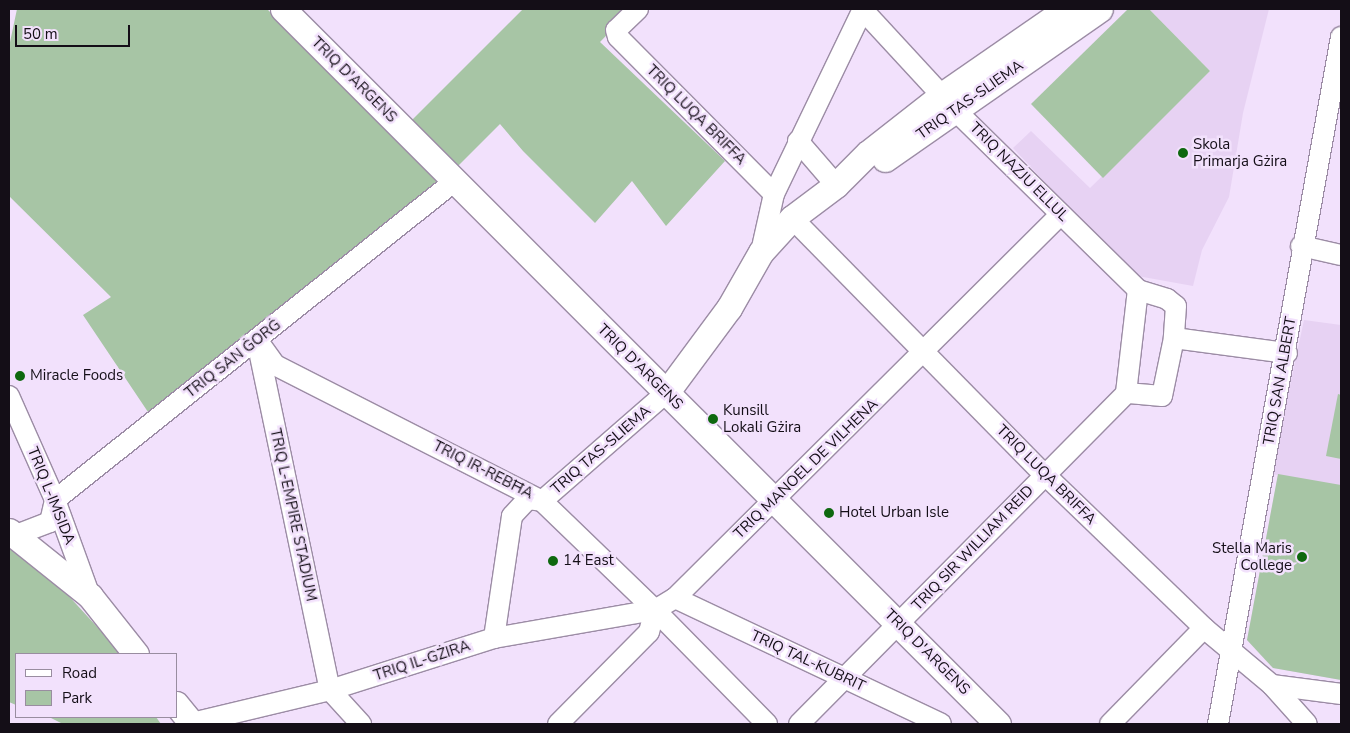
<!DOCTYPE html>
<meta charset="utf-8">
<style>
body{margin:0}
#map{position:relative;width:1350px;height:733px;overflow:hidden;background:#f2e1fc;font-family:"Nunito Sans",sans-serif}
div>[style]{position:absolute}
.built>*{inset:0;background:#e7d2f3}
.green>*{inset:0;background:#a7c5a5}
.roads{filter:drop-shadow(1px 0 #9c8ca5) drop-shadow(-1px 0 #9c8ca5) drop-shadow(0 1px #9c8ca5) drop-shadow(0 -1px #9c8ca5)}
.minor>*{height:20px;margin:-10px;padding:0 10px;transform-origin:10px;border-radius:10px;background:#fff}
.major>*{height:25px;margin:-12.5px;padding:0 12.5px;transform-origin:12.5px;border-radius:12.5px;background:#fff}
.dots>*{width:14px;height:14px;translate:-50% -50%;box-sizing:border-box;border:2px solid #f2e1fc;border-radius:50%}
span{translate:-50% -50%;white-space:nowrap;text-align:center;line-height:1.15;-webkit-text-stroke:5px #f2e1fc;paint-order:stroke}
.street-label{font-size:15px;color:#140e17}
.poi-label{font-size:15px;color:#140e17}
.left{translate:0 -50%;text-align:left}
.right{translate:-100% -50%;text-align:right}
.frame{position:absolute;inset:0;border:10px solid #140e17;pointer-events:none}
.legend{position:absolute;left:15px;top:653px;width:162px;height:65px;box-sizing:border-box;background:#f2e1fc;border:1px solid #998da0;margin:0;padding:6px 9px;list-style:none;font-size:15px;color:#140e17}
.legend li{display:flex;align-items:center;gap:10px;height:25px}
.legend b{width:25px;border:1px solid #998da0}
.scale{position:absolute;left:15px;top:25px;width:115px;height:22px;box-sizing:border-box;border:2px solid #140e17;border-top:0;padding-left:6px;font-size:15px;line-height:18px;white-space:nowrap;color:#140e17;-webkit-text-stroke:4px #f2e1fc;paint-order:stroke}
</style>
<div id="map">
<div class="built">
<div style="clip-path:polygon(1149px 9px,1269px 9px,1243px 113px,1229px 197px,1202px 250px,1193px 286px,1132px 275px,1013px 148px,1031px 131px,1090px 188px,1210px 71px)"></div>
<div style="clip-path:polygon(1304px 320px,1341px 325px,1341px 680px,1273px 668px,1247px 640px,1278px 475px,1271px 474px)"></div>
</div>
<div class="green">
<div style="clip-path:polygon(17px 9px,267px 9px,441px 181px,148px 412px,83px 315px,111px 297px,9px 196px,9px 47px)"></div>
<div style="clip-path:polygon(523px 9px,632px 9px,600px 42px,725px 161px,666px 226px,632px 181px,595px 223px,523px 151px,500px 124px,458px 166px,412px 120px)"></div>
<div style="clip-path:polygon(1128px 9px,1149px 9px,1210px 71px,1103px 178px,1031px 104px)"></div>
<div style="clip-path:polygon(1338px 394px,1341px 395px,1341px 459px,1326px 456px)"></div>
<div style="clip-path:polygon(1278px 474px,1341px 485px,1341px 680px,1273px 668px,1247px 640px)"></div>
<div style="clip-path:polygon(9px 542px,55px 581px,122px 654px,16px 654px,16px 705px,9px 702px)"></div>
<div style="clip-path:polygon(49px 717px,156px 717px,161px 724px,63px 724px)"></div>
</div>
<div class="roads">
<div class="minor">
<div style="left:638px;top:9px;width:30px;rotate:136deg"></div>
<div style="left:616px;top:30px;width:7px;rotate:74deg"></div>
<div style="left:618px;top:37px;width:221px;rotate:45.2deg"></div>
<div style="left:862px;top:9px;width:139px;rotate:47.3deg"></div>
<div style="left:956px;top:111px;width:255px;rotate:44.5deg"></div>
<div style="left:1138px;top:290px;width:30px;rotate:17deg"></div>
<div style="left:1167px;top:299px;width:11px;rotate:38deg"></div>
<div style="left:1176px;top:306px;width:32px;rotate:94deg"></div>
<div style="left:1174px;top:338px;width:59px;rotate:101.7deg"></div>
<div style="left:1162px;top:396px;width:36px;rotate:-175deg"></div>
<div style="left:1126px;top:393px;width:104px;rotate:-83.4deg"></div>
<div style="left:798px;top:141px;width:58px;rotate:49.2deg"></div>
<div style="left:792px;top:218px;width:354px;rotate:45.5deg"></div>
<div style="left:1040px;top:470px;width:228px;rotate:43.9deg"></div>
<div style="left:1204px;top:628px;width:89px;rotate:40deg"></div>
<div style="left:1272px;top:685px;width:52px;rotate:48.1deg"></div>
<div style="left:1301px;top:246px;width:41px;rotate:12.7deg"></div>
<div style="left:761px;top:252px;width:59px;rotate:-77.4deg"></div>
<div style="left:774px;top:194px;width:205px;rotate:-64.3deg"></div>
<div style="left:1174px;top:338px;width:114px;rotate:7.6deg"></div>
<div style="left:257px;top:340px;width:31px;rotate:54deg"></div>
<div style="left:275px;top:365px;width:300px;rotate:27deg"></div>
<div style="left:542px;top:501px;width:157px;rotate:44deg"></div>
<div style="left:655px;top:610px;width:160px;rotate:45.5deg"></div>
<div style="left:258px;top:346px;width:351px;rotate:78.2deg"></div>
<div style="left:330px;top:690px;width:46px;rotate:47.6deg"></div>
<div style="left:9px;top:396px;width:114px;rotate:66.1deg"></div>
<div style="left:55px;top:500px;width:102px;rotate:70deg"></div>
<div style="left:16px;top:535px;width:36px;rotate:-21deg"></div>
<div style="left:50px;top:522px;width:23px;rotate:-77deg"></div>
<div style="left:55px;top:500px;width:513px;rotate:-38.59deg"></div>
<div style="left:675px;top:598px;width:294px;rotate:25.3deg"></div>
<div style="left:494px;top:638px;width:123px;rotate:-81.6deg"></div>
<div style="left:512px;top:516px;width:23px;rotate:-47deg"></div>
<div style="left:528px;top:499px;width:14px;rotate:8deg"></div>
<div style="left:542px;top:501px;width:164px;rotate:-41.1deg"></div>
<div style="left:1272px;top:685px;width:70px;rotate:7.4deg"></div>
<div style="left:192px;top:723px;width:142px;rotate:-13.4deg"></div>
<div style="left:330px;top:690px;width:172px;rotate:-17.6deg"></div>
<div style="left:494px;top:638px;width:163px;rotate:-9.9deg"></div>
<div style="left:655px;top:610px;width:23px;rotate:-31deg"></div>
<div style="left:675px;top:598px;width:544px;rotate:-44.85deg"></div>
<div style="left:558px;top:724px;width:129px;rotate:-45.3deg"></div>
<div style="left:649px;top:632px;width:23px;rotate:-75deg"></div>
<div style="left:799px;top:724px;width:465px;rotate:-45.3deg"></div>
<div style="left:1110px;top:724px;width:134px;rotate:-45.6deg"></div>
<div style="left:1218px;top:724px;width:698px;rotate:-79.85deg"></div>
</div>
<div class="major">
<div style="left:283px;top:9px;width:1011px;rotate:45deg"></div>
<div style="left:885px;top:159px;width:262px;rotate:-34.9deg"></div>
<div style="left:666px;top:393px;width:106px;rotate:-53.5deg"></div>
<div style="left:729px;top:308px;width:64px;rotate:-60.3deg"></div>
<div style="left:761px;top:252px;width:46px;rotate:-47.6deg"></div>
<div style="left:792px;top:218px;width:55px;rotate:-36.9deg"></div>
<div style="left:836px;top:185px;width:45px;rotate:-45deg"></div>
<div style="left:868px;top:153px;width:94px;rotate:-38.1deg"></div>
<div style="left:942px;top:95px;width:151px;rotate:-34.7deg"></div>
<div style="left:9px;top:531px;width:104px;rotate:38.7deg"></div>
<div style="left:90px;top:596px;width:74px;rotate:51.6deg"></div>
<div style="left:176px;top:704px;width:26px;rotate:51deg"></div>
</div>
</div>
<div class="dots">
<div style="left:1183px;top:153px;background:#0e680f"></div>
<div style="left:20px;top:376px;background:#0e680f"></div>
<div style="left:713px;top:419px;background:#0e680f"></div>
<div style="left:829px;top:513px;background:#0e680f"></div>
<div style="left:1302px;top:557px;background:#0e680f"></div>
<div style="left:553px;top:561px;background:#0e680f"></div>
</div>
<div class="street-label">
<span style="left:354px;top:80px;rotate:45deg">TRIQ D'ARGENS</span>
<span style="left:970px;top:100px;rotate:-35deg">TRIQ TAS-SLIEMA</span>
<span style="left:696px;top:115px;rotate:45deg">TRIQ LUQA BRIFFA</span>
<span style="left:1019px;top:172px;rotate:45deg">TRIQ NAZJU ELLUL</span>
<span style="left:233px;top:359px;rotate:-38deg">TRIQ SAN ĠORĠ</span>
<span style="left:640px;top:367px;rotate:45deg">TRIQ D'ARGENS</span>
<span style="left:1280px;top:381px;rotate:-80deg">TRIQ SAN ALBERT</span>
<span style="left:601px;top:450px;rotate:-41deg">TRIQ TAS-SLIEMA</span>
<span style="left:806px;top:469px;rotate:-44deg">TRIQ MANOEL DE VILHENA</span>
<span style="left:483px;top:470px;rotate:27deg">TRIQ IR-REBĦA</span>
<span style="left:1046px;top:475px;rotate:45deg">TRIQ LUQA BRIFFA</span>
<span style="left:51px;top:496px;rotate:68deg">TRIQ L-IMSIDA</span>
<span style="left:293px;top:515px;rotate:78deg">TRIQ L-EMPIRE STADIUM</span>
<span style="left:973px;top:548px;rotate:-46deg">TRIQ SIR WILLIAM REID</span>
<span style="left:927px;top:652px;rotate:45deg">TRIQ D'ARGENS</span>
<span style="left:422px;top:661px;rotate:-18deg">TRIQ IL-GŻIRA</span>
<span style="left:808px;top:661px;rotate:25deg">TRIQ TAL-KUBRIT</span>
</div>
<div class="poi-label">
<span class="left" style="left:1193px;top:153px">Skola<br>Primarja Gżira</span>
<span class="left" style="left:30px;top:376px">Miracle Foods</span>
<span class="left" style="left:723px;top:419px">Kunsill<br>Lokali Gżira</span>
<span class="left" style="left:839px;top:513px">Hotel Urban Isle</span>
<span class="right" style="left:1292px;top:557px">Stella Maris<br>College</span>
<span class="left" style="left:563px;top:561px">14 East</span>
</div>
<div class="frame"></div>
<ul class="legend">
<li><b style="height:6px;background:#fff"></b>Road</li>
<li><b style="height:14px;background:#a7c5a5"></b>Park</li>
</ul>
<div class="scale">50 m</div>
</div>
